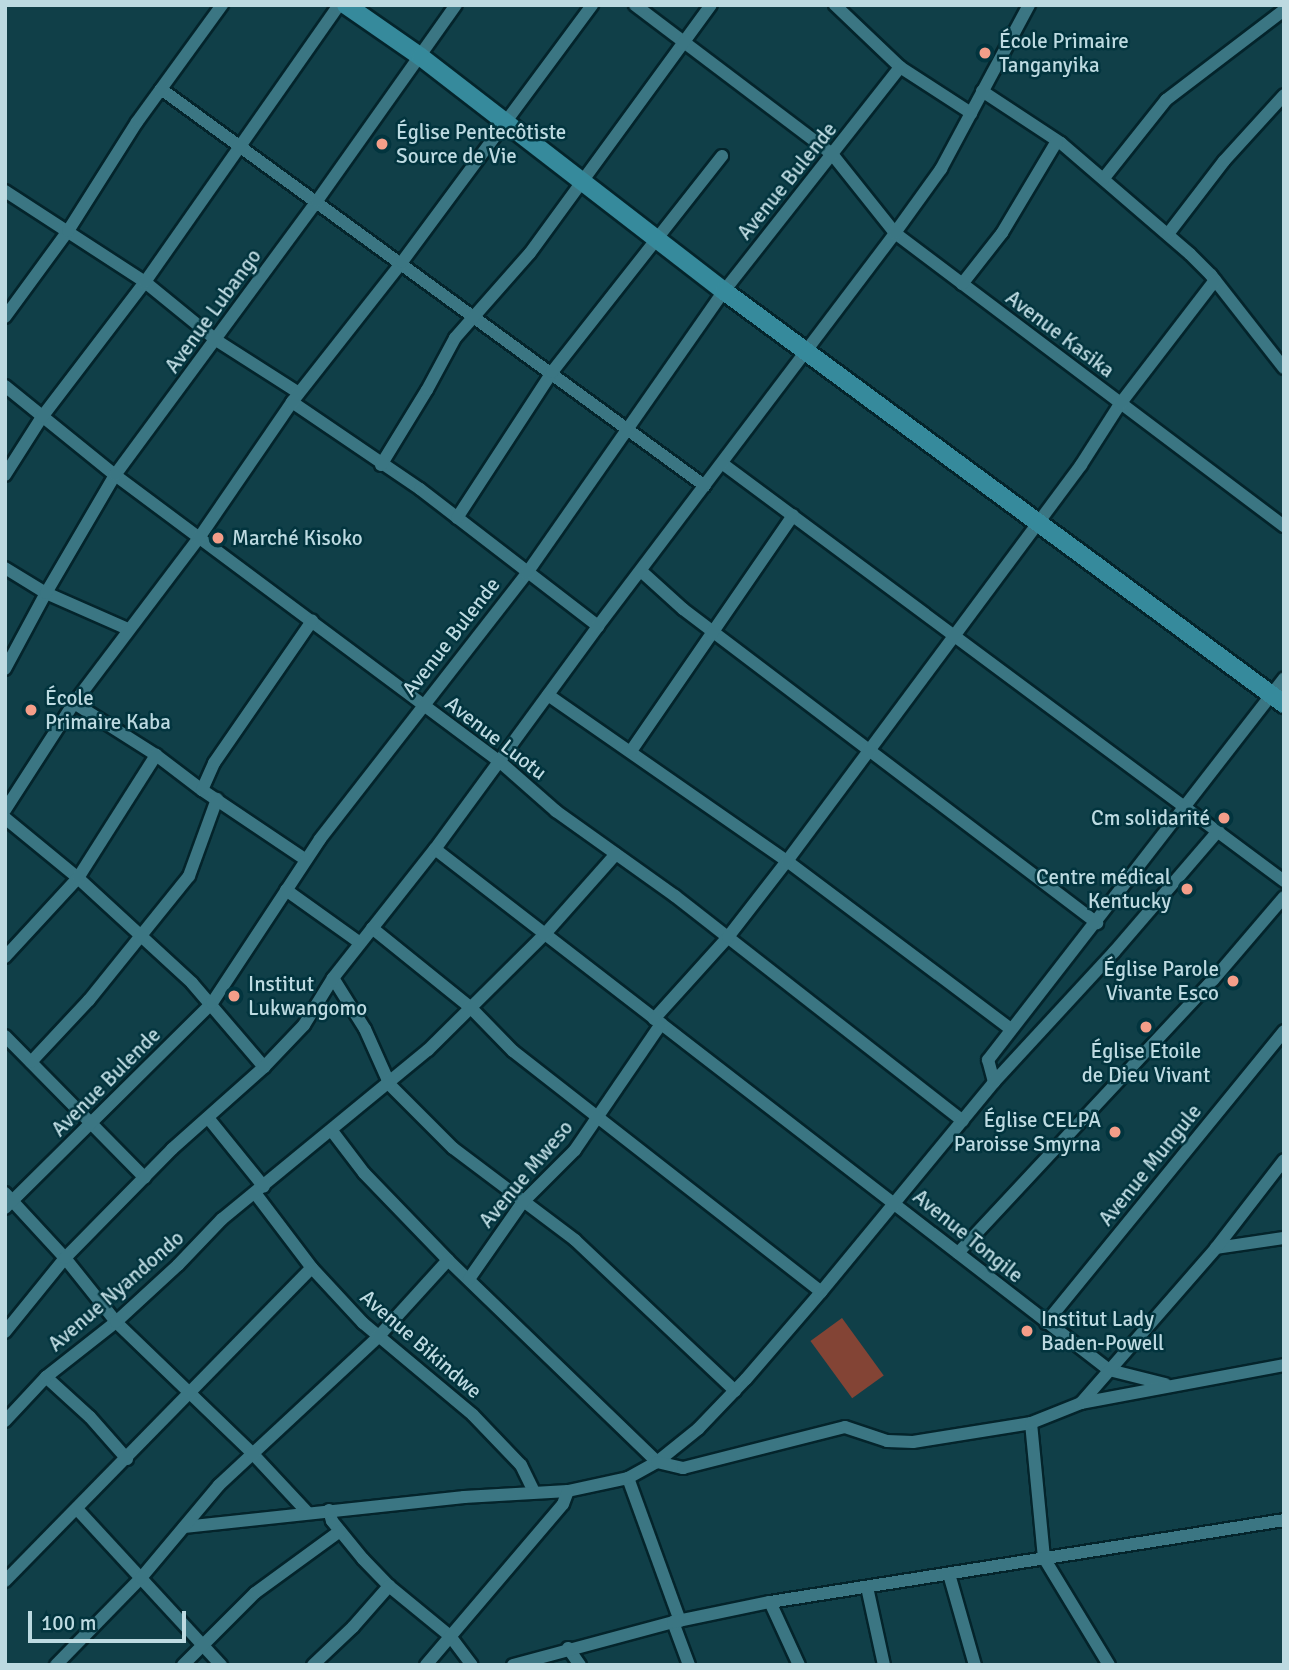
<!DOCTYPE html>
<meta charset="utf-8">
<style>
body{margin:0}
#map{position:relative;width:1289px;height:1670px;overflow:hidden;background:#103f48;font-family:Signika,sans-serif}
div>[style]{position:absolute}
.green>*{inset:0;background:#834435;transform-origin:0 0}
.roads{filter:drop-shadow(2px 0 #04242b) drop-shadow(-2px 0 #04242b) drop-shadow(0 2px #04242b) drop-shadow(0 -2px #04242b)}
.street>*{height:12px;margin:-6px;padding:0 6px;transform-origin:6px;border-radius:6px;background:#3b7683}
.secondary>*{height:18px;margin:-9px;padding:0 9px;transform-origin:9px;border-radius:9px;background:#368a9c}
.dots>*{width:19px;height:19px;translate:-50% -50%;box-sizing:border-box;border:4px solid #02343e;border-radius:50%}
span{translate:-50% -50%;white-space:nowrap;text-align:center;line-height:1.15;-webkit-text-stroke:5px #02343e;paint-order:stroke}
.poi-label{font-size:21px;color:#bddae1}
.left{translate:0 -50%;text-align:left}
.right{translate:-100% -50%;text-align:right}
.street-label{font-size:21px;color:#bddae1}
.frame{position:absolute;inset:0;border:7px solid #bddae1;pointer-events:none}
.scale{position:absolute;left:28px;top:1611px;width:158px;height:32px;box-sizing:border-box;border:4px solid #bddae1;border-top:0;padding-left:9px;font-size:21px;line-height:24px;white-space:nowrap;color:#bddae1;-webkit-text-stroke:5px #02343e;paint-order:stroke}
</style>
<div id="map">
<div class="green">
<div style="left:842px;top:1318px;width:71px;height:39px;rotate:54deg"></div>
</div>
<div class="roads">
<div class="street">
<div style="left:635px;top:5px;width:247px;rotate:37.1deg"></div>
<div style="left:832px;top:154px;width:101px;rotate:51.4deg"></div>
<div style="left:895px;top:233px;width:487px;rotate:37deg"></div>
<div style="left:835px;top:5px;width:90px;rotate:43.6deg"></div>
<div style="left:900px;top:67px;width:85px;rotate:32.9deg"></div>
<div style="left:161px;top:89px;width:673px;rotate:36.12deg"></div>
<div style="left:982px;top:91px;width:95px;rotate:33.4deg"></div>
<div style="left:1061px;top:143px;width:170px;rotate:40.7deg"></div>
<div style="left:1190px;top:254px;width:30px;rotate:45deg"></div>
<div style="left:1211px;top:275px;width:118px;rotate:51.9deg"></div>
<div style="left:1104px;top:178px;width:100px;rotate:-51.5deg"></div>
<div style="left:1166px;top:100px;width:148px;rotate:-37.3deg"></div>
<div style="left:5px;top:191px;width:167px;rotate:33deg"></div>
<div style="left:145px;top:282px;width:92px;rotate:39.2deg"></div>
<div style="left:216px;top:340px;width:98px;rotate:32.6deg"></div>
<div style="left:1168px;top:234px;width:92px;rotate:-52.5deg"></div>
<div style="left:1224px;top:161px;width:89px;rotate:-47.7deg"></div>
<div style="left:962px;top:284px;width:65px;rotate:-51.9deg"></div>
<div style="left:1002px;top:233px;width:107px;rotate:-59.1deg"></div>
<div style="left:5px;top:317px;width:107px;rotate:-53.8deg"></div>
<div style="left:68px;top:231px;width:129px;rotate:-57.7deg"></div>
<div style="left:137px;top:122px;width:145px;rotate:-54deg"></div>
<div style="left:5px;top:386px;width:141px;rotate:39deg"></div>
<div style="left:115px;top:475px;width:479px;rotate:36.7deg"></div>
<div style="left:499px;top:761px;width:76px;rotate:41.3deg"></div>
<div style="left:556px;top:811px;width:146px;rotate:35.5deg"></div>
<div style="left:675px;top:896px;width:365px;rotate:38deg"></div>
<div style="left:292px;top:402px;width:155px;rotate:34.2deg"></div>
<div style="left:420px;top:489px;width:225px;rotate:37.6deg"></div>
<div style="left:723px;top:464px;width:699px;rotate:36.62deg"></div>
<div style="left:381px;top:465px;width:88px;rotate:-58.5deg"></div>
<div style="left:427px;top:390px;width:59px;rotate:-61.7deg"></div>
<div style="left:455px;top:338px;width:113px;rotate:-48.6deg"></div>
<div style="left:530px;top:253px;width:307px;rotate:-53.9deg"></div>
<div style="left:5px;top:475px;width:69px;rotate:-57.5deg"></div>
<div style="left:42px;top:417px;width:170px;rotate:-52.7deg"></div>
<div style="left:145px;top:282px;width:338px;rotate:-55deg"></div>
<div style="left:457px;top:518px;width:174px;rotate:-56.9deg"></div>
<div style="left:552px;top:372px;width:275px;rotate:-51.8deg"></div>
<div style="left:5px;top:568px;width:48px;rotate:31.4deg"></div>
<div style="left:46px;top:593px;width:90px;rotate:23.7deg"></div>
<div style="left:641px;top:571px;width:57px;rotate:42.1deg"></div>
<div style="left:683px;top:609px;width:520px;rotate:37.18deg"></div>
<div style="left:5px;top:669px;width:86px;rotate:-61.7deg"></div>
<div style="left:46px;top:593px;width:137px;rotate:-59.7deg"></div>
<div style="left:115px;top:475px;width:340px;rotate:-53.6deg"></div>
<div style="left:317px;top:201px;width:240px;rotate:-54.7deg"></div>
<div style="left:548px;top:695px;width:291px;rotate:34.8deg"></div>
<div style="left:787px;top:861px;width:280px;rotate:36.9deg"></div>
<div style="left:74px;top:703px;width:97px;rotate:32.4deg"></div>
<div style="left:156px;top:755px;width:58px;rotate:37.3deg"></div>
<div style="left:202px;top:790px;width:125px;rotate:33.9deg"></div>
<div style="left:631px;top:751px;width:286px;rotate:-55.5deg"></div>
<div style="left:202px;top:790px;width:30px;rotate:-66deg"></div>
<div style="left:214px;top:763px;width:173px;rotate:-55.4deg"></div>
<div style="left:5px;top:810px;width:127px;rotate:-57.2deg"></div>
<div style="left:74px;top:703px;width:207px;rotate:-52.9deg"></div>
<div style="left:199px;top:538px;width:165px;rotate:-55.6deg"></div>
<div style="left:292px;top:402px;width:178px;rotate:-51.8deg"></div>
<div style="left:402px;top:262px;width:320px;rotate:-53.5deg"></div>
<div style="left:5px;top:818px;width:94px;rotate:39.4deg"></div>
<div style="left:78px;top:878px;width:155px;rotate:42.6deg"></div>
<div style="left:192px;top:983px;width:111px;rotate:49.4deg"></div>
<div style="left:435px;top:849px;width:852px;rotate:37.7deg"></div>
<div style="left:1109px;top:1370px;width:58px;rotate:14deg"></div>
<div style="left:286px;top:890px;width:91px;rotate:35.6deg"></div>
<div style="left:372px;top:928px;width:127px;rotate:38.9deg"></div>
<div style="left:471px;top:1008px;width:60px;rotate:45.7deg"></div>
<div style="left:513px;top:1051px;width:391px;rotate:38deg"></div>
<div style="left:5px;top:957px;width:108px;rotate:-47.3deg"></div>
<div style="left:78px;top:878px;width:146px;rotate:-57.6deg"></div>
<div style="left:333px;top:978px;width:60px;rotate:57.9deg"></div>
<div style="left:365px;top:1029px;width:61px;rotate:65.9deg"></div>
<div style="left:390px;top:1085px;width:89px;rotate:45deg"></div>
<div style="left:453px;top:1148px;width:153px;rotate:37deg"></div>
<div style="left:575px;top:1240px;width:220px;rotate:43.3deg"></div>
<div style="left:654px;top:1019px;width:110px;rotate:-47.9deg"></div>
<div style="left:728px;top:937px;width:96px;rotate:-52.2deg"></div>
<div style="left:787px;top:861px;width:493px;rotate:-53.4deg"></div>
<div style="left:1081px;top:465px;width:72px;rotate:-57.4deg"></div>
<div style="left:1120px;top:404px;width:156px;rotate:-52.5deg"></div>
<div style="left:5px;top:1036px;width:199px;rotate:45.4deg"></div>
<div style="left:31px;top:1062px;width:85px;rotate:-46.9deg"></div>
<div style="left:89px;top:1000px;width:159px;rotate:-51.1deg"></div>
<div style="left:189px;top:876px;width:82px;rotate:-70deg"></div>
<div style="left:994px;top:1082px;width:23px;rotate:-105deg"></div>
<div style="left:988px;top:1060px;width:483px;rotate:-52.2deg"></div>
<div style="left:209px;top:1119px;width:87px;rotate:51deg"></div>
<div style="left:332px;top:1131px;width:53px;rotate:52.7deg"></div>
<div style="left:364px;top:1173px;width:121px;rotate:46deg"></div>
<div style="left:448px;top:1260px;width:291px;rotate:44deg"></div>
<div style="left:657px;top:1462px;width:53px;rotate:-38.8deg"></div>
<div style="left:698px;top:1429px;width:69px;rotate:-46.2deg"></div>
<div style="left:746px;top:1379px;width:115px;rotate:-49.2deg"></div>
<div style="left:821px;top:1292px;width:272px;rotate:-50.5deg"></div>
<div style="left:994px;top:1082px;width:177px;rotate:-47.3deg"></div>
<div style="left:1114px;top:952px;width:160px;rotate:-49.3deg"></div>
<div style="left:5px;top:1193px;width:88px;rotate:47.3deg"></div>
<div style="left:65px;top:1258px;width:82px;rotate:51.4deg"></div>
<div style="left:116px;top:1322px;width:190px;rotate:43.9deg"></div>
<div style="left:253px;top:1454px;width:79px;rotate:47deg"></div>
<div style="left:255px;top:1193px;width:94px;rotate:52.8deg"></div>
<div style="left:312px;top:1268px;width:75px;rotate:47.2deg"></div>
<div style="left:363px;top:1323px;width:143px;rotate:39.9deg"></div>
<div style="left:473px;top:1415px;width:69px;rotate:46.2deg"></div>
<div style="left:521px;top:1465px;width:30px;rotate:64deg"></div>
<div style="left:5px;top:1208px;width:291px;rotate:-44.7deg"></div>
<div style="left:212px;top:1003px;width:196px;rotate:-56.6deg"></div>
<div style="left:320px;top:839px;width:337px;rotate:-52.1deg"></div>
<div style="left:527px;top:573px;width:344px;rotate:-55.1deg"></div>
<div style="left:724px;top:291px;width:285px;rotate:-51.8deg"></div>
<div style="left:1216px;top:1248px;width:69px;rotate:-8.4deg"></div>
<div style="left:958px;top:1253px;width:374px;rotate:-47deg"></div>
<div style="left:1213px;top:980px;width:109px;rotate:-49.5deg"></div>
<div style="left:469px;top:1279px;width:93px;rotate:-55.1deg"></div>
<div style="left:522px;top:1203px;width:75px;rotate:-45deg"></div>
<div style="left:575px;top:1150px;width:153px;rotate:-55.7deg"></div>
<div style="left:1046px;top:1323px;width:377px;rotate:-50.8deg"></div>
<div style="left:5px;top:1332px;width:95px;rotate:-51deg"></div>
<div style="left:65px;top:1258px;width:153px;rotate:-45.5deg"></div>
<div style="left:172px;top:1149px;width:123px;rotate:-41.7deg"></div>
<div style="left:264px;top:1067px;width:58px;rotate:-46.4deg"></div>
<div style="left:304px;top:1025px;width:55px;rotate:-58.3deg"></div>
<div style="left:333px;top:978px;width:164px;rotate:-51.7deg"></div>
<div style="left:435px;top:849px;width:276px;rotate:-53.8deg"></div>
<div style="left:598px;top:626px;width:493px;rotate:-52.9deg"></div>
<div style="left:895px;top:233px;width:79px;rotate:-54.3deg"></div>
<div style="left:941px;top:169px;width:186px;rotate:-61.8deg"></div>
<div style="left:46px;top:1377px;width:59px;rotate:42.3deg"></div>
<div style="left:90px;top:1417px;width:56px;rotate:48.6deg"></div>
<div style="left:1081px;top:1403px;width:206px;rotate:-48.9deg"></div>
<div style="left:1216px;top:1248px;width:111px;rotate:-52.3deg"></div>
<div style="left:5px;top:1421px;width:60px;rotate:-47deg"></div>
<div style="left:46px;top:1377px;width:89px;rotate:-38.2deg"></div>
<div style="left:116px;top:1322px;width:84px;rotate:-42.6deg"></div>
<div style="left:178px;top:1265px;width:64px;rotate:-46.3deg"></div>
<div style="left:222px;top:1219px;width:266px;rotate:-39.4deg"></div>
<div style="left:428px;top:1050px;width:163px;rotate:-44.8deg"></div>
<div style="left:544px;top:935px;width:108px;rotate:-48.4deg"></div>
<div style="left:1031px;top:1423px;width:136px;rotate:84.5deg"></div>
<div style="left:1044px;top:1558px;width:125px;rotate:58.7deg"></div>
<div style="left:628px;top:1478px;width:152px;rotate:70deg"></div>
<div style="left:78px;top:1510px;width:211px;rotate:47.3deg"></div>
<div style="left:329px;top:1510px;width:11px;rotate:75deg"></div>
<div style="left:332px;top:1521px;width:49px;rotate:50.8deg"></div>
<div style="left:363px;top:1559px;width:37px;rotate:46deg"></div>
<div style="left:389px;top:1586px;width:79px;rotate:39.3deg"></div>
<div style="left:450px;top:1636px;width:36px;rotate:53deg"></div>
<div style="left:184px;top:1527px;width:282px;rotate:-6.1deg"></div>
<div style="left:464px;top:1497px;width:104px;rotate:-3.3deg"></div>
<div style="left:568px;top:1491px;width:61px;rotate:-12.2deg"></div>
<div style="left:628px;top:1478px;width:33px;rotate:-29deg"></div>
<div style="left:657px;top:1462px;width:27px;rotate:13deg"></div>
<div style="left:683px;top:1468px;width:167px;rotate:-14.2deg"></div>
<div style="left:845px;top:1427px;width:44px;rotate:18.4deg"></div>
<div style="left:887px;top:1441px;width:26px;rotate:2deg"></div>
<div style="left:913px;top:1442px;width:120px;rotate:-9.1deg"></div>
<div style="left:1031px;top:1423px;width:54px;rotate:-21.8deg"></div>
<div style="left:1081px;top:1403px;width:207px;rotate:-10.6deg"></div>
<div style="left:949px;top:1574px;width:95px;rotate:74.1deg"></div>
<div style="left:5px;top:1581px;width:438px;rotate:-45.6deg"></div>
<div style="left:867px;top:1587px;width:80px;rotate:77.7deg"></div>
<div style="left:770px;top:1602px;width:69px;rotate:65.3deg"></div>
<div style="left:673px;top:1622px;width:46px;rotate:69.6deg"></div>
<div style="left:568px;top:1648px;width:21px;rotate:55deg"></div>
<div style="left:56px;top:1665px;width:122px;rotate:-45.7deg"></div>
<div style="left:141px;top:1578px;width:121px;rotate:-50deg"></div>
<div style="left:219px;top:1485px;width:217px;rotate:-42.9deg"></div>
<div style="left:378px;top:1337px;width:104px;rotate:-47.7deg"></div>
<div style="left:183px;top:1665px;width:102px;rotate:-45deg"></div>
<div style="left:255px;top:1593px;width:105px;rotate:-36.1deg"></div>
<div style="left:313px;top:1665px;width:55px;rotate:-43.5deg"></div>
<div style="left:353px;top:1627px;width:55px;rotate:-48.7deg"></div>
<div style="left:426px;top:1665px;width:211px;rotate:-49.6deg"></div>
<div style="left:563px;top:1504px;width:14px;rotate:-69deg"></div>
<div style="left:513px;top:1665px;width:166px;rotate:-15deg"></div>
<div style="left:673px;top:1622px;width:99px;rotate:-11.7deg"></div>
<div style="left:770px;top:1602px;width:520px;rotate:-9.06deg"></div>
</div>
<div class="secondary">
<div style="left:346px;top:5px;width:91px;rotate:34.7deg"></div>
<div style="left:421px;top:57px;width:383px;rotate:37.7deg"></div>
<div style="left:724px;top:291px;width:696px;rotate:36.41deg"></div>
</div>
</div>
<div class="dots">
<div style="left:985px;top:53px;background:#f49e89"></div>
<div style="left:382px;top:144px;background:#f49e89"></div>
<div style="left:218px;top:538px;background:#f49e89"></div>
<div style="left:31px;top:710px;background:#f49e89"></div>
<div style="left:1224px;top:818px;background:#f49e89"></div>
<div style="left:1187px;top:889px;background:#f49e89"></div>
<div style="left:1233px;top:981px;background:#f49e89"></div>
<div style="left:234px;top:996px;background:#f49e89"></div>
<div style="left:1146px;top:1027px;background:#f49e89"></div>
<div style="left:1115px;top:1132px;background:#f49e89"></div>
<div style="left:1027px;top:1331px;background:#f49e89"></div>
</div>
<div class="poi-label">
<span class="left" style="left:999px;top:53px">École Primaire<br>Tanganyika</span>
<span class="left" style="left:396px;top:144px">Église Pentecôtiste<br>Source de Vie</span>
<span class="left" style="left:232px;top:538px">Marché Kisoko</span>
<span class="left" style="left:45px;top:710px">École<br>Primaire Kaba</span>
<span class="right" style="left:1210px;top:818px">Cm solidarité</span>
<span class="right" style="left:1171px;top:889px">Centre médical<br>Kentucky</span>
<span class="right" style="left:1219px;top:981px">Église Parole<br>Vivante Esco</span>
<span class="left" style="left:248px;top:996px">Institut<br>Lukwangomo</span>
<span style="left:1146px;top:1063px">Église Etoile<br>de Dieu Vivant</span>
<span class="right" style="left:1101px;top:1132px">Église CELPA<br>Paroisse Smyrna</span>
<span class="left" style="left:1041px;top:1331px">Institut Lady<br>Baden-Powell</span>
</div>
<div class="street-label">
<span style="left:787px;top:181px;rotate:-51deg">Avenue Bulende</span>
<span style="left:213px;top:311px;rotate:-54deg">Avenue Lubango</span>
<span style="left:1060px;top:334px;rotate:37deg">Avenue Kasika</span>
<span style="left:451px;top:637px;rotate:-52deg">Avenue Bulende</span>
<span style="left:496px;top:738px;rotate:38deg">Avenue Luotu</span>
<span style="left:106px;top:1082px;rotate:-45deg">Avenue Bulende</span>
<span style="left:1150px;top:1165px;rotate:-51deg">Avenue Mungule</span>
<span style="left:526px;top:1174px;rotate:-50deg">Avenue Mweso</span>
<span style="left:968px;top:1236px;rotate:39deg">Avenue Tongile</span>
<span style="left:116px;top:1291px;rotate:-41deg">Avenue Nyandondo</span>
<span style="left:421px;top:1344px;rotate:41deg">Avenue Bikindwe</span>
</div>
<div class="frame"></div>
<div class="scale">100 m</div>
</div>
